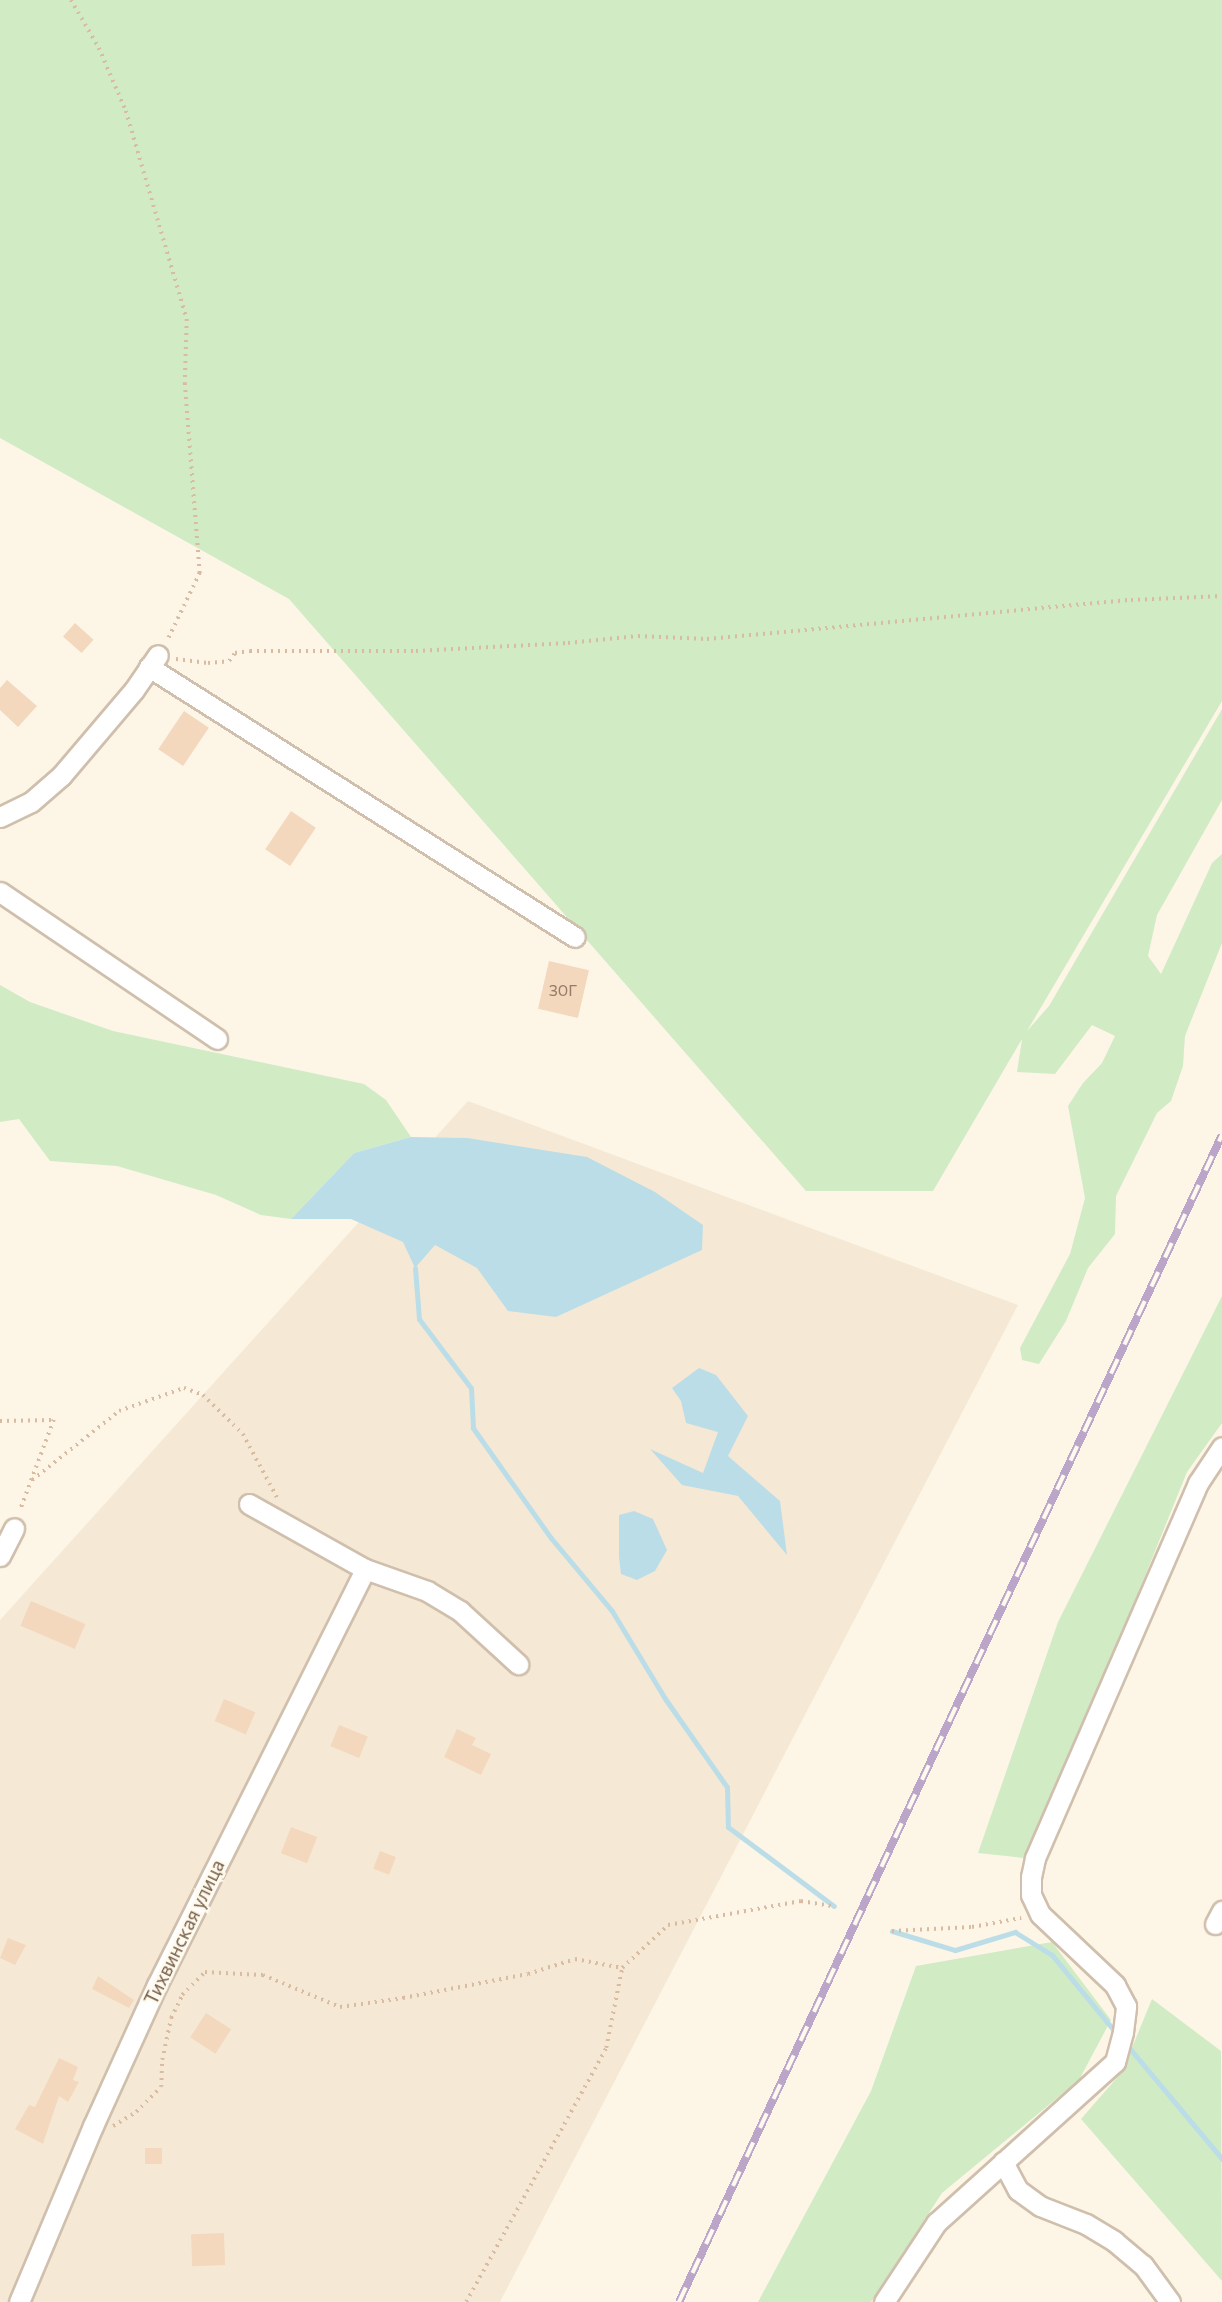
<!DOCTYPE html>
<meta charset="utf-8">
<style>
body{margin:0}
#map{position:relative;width:1222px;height:2302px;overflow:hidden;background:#fdf6e7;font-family:Commissioner,sans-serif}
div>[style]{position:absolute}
.residential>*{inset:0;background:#f5e9d5}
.green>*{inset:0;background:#d1ebc5}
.water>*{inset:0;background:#bbdde7}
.stream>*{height:5px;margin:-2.5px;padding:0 2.5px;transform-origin:2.5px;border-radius:2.5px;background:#bbdde7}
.building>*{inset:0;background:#f3d8be;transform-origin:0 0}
.path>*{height:3.5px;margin-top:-1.75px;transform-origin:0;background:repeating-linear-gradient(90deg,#d8bba1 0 2px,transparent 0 7px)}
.roads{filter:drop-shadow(2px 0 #cfbfac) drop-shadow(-2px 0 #cfbfac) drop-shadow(0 2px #cfbfac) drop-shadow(0 -2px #cfbfac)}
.minor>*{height:19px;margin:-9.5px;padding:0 9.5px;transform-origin:9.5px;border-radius:9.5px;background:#fff}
.rail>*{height:8px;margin-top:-4px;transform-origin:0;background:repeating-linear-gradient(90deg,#fffaee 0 16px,#bba5c8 0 32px);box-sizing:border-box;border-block:2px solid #bba5c8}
span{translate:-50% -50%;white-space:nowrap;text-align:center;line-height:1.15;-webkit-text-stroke:5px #fffaee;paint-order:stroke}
.number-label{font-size:16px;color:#977d67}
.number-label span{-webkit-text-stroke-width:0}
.street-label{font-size:19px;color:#785f4a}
</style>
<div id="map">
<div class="residential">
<div style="clip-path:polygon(468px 1101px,1018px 1305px,500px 2302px,0 2302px,0 1620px)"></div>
</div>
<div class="green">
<div style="clip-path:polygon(0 0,1222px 0,1222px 701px,1027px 1031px,1049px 1006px,1222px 709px,1222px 800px,1157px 915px,1148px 956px,1161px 974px,1212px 863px,1222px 854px,1222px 943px,1185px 1036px,1183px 1066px,1171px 1101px,1157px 1113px,1116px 1196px,1115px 1234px,1088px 1268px,1066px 1321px,1039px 1364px,1022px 1360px,1020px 1348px,1070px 1254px,1085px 1198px,1068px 1106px,1083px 1083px,1102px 1063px,1115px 1036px,1092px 1025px,1055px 1074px,1017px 1072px,1022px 1039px,933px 1191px,806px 1191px,289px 599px,0 438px)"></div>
<div style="clip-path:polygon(0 985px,30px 1002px,113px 1031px,364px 1084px,386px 1100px,411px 1137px,354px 1153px,291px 1219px,261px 1215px,216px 1195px,117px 1166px,50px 1161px,19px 1119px,0 1122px)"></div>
<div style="clip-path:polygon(1222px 1296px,1222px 1423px,1187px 1472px,1107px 1670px,1024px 1858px,978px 1853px,1058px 1622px)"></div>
<div style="clip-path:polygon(1052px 1942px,1111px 2020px,1079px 2080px,942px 2193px,871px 2302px,758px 2302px,871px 2091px,916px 1966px)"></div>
<div style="clip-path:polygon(1152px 1999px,1221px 2051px,1222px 2281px,1081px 2119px,1122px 2072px)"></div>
</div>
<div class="water">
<div style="clip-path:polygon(411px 1137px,467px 1138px,587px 1157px,655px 1192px,703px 1225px,702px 1250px,556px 1317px,508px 1311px,477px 1268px,435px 1245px,415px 1268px,403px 1242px,351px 1219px,291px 1219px,354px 1153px)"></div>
<div style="clip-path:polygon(699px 1368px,716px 1375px,748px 1416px,728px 1456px,780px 1501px,787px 1555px,738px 1496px,682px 1485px,650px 1449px,703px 1473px,718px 1432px,686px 1423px,681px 1401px,672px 1388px)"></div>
<div style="clip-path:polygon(634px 1511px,653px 1519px,667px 1550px,655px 1571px,637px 1580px,621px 1574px,619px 1557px,619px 1515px)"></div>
</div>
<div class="stream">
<div style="left:415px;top:1268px;width:51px;rotate:85.5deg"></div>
<div style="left:419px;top:1319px;width:86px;rotate:53deg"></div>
<div style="left:471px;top:1388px;width:40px;rotate:87.1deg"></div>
<div style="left:473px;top:1428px;width:135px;rotate:54.7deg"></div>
<div style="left:551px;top:1538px;width:95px;rotate:50.1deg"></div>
<div style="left:612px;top:1611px;width:104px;rotate:58.8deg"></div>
<div style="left:666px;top:1700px;width:106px;rotate:55deg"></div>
<div style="left:727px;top:1787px;width:40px;rotate:88.6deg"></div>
<div style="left:728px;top:1827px;width:132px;rotate:36.7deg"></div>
<div style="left:892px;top:1931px;width:66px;rotate:16.8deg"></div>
<div style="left:955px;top:1950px;width:63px;rotate:-16.7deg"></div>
<div style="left:1015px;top:1932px;width:44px;rotate:31.9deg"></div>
<div style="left:1052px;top:1955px;width:102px;rotate:50.6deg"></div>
<div style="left:1126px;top:2044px;width:150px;rotate:50.1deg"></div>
</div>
<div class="building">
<div style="left:75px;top:623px;width:25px;height:18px;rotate:42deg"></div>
<div style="clip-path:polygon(7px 680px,37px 706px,18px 727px,0 710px,0 688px)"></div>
<div style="left:184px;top:711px;width:30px;height:46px;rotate:34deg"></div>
<div style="left:291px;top:811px;width:30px;height:46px;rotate:34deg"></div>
<div style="left:549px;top:961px;width:41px;height:49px;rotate:13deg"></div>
<div style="left:31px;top:1601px;width:59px;height:27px;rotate:23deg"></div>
<div style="left:224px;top:1699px;width:34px;height:24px;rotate:23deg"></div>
<div style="left:339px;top:1725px;width:31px;height:23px;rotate:22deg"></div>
<div style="clip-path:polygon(457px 1729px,476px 1738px,472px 1745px,491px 1754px,481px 1775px,444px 1757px)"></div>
<div style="left:291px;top:1827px;width:28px;height:28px;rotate:21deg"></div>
<div style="left:380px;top:1851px;width:17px;height:19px;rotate:21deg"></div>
<div style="clip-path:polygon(8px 1938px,26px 1945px,15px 1965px,0 1958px)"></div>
<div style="clip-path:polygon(98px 1976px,134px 2000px,129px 2008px,92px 1989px)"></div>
<div style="left:206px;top:2013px;width:30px;height:29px;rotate:33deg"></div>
<div style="clip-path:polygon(59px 2058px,78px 2067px,73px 2080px,79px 2082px,68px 2102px,59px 2096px,43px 2144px,15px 2129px,29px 2105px,35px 2107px)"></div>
<div style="left:162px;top:2148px;width:16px;height:17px;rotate:90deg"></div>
<div style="left:224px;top:2233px;width:32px;height:33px;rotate:88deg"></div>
</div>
<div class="path">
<div style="left:71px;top:0;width:56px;rotate:59.7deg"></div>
<div style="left:99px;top:48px;width:69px;rotate:66.8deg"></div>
<div style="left:126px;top:111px;width:217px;rotate:73.7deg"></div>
<div style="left:187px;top:319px;width:64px;rotate:91.8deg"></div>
<div style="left:185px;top:383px;width:191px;rotate:85.5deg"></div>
<div style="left:200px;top:573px;width:76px;rotate:115.6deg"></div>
<div style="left:176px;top:659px;width:32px;rotate:7deg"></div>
<div style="left:208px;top:663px;width:21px;rotate:-5deg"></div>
<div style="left:229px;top:661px;width:10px;rotate:-53deg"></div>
<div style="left:235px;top:653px;width:15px;rotate:-8deg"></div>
<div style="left:250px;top:651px;width:166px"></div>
<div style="left:416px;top:651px;width:152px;rotate:-3deg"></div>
<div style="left:568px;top:643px;width:70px;rotate:-5.7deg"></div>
<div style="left:638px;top:636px;width:69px;rotate:2.5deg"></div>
<div style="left:707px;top:639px;width:426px;rotate:-5.3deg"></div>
<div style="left:1131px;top:600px;width:91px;rotate:-2.5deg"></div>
<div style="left:0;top:1421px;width:54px;rotate:-1.1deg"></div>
<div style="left:54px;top:1420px;width:97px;rotate:110.5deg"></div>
<div style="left:32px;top:1480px;width:111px;rotate:-38.4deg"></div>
<div style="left:119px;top:1411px;width:69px;rotate:-19.5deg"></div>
<div style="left:184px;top:1388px;width:20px;rotate:20deg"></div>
<div style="left:203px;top:1395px;width:56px;rotate:44.3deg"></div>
<div style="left:243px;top:1434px;width:74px;rotate:61.7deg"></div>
<div style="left:892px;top:1931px;width:80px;rotate:-2.9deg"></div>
<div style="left:972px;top:1927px;width:50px;rotate:-10.4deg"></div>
<div style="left:113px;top:2126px;width:27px;rotate:-31deg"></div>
<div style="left:136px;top:2112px;width:35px;rotate:-45deg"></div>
<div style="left:161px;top:2087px;width:27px;rotate:-88deg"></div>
<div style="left:162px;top:2060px;width:43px;rotate:-77.9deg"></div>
<div style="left:171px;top:2018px;width:25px;rotate:-64deg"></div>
<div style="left:182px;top:1995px;width:33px;rotate:-45deg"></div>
<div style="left:205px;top:1972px;width:58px;rotate:3deg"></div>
<div style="left:263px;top:1975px;width:83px;rotate:22.6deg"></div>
<div style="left:340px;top:2007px;width:64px;rotate:-8.1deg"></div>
<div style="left:403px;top:1998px;width:127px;rotate:-10.9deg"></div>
<div style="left:528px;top:1974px;width:49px;rotate:-17.7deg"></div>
<div style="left:575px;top:1959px;width:48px;rotate:10.8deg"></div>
<div style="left:622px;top:1968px;width:63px;rotate:-43.1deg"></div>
<div style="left:668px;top:1925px;width:135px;rotate:-10.2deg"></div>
<div style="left:801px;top:1901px;width:33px;rotate:9deg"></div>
<div style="left:466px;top:2302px;width:290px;rotate:-61.1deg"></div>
<div style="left:606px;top:2048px;width:82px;rotate:-78.7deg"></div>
</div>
<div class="roads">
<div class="minor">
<div style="left:149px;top:667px;width:504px;rotate:32.37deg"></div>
<div style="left:0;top:817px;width:34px;rotate:-26deg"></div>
<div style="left:31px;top:802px;width:40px;rotate:-41deg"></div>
<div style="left:61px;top:776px;width:113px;rotate:-49.7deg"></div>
<div style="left:134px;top:690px;width:42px;rotate:-55.6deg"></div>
<div style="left:0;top:892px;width:262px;rotate:34.1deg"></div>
<div style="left:249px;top:1504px;width:133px;rotate:29.3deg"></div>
<div style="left:365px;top:1569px;width:66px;rotate:19.5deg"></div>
<div style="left:427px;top:1591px;width:39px;rotate:31deg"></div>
<div style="left:460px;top:1611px;width:79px;rotate:42.4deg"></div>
<div style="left:0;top:1556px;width:31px;rotate:-63deg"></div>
<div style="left:1215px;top:1924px;width:15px;rotate:-62deg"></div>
<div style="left:1003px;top:2162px;width:32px;rotate:62deg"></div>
<div style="left:1018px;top:2190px;width:27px;rotate:36deg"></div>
<div style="left:1040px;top:2206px;width:49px;rotate:21.4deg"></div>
<div style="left:1086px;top:2224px;width:33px;rotate:31deg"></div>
<div style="left:1114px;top:2241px;width:38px;rotate:40deg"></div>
<div style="left:1143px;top:2265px;width:46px;rotate:53.9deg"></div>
<div style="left:19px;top:2302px;width:191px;rotate:-67.2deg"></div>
<div style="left:93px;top:2126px;width:155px;rotate:-65.6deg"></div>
<div style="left:157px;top:1985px;width:465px;rotate:-63.4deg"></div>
<div style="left:884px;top:2302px;width:95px;rotate:-56.6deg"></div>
<div style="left:936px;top:2223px;width:241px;rotate:-42deg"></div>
<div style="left:1115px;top:2062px;width:31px;rotate:-75deg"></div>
<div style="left:1123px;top:2032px;width:26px;rotate:-83deg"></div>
<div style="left:1126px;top:2006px;width:24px;rotate:-118deg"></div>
<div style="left:1115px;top:1985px;width:103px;rotate:-136.6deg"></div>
<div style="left:1040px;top:1914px;width:21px;rotate:-115deg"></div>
<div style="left:1031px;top:1895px;width:18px;rotate:-90deg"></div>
<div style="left:1031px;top:1877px;width:19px;rotate:-78deg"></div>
<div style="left:1035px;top:1858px;width:409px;rotate:-66.5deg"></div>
<div style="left:1198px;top:1483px;width:43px;rotate:-56.3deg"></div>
</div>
</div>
<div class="rail">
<div style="left:679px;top:2302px;width:1287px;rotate:-65.05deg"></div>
</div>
<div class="number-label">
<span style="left:563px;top:990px">30Г</span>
</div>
<div class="street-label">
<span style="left:184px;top:1932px;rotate:-64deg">Тихвинская улица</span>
</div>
</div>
